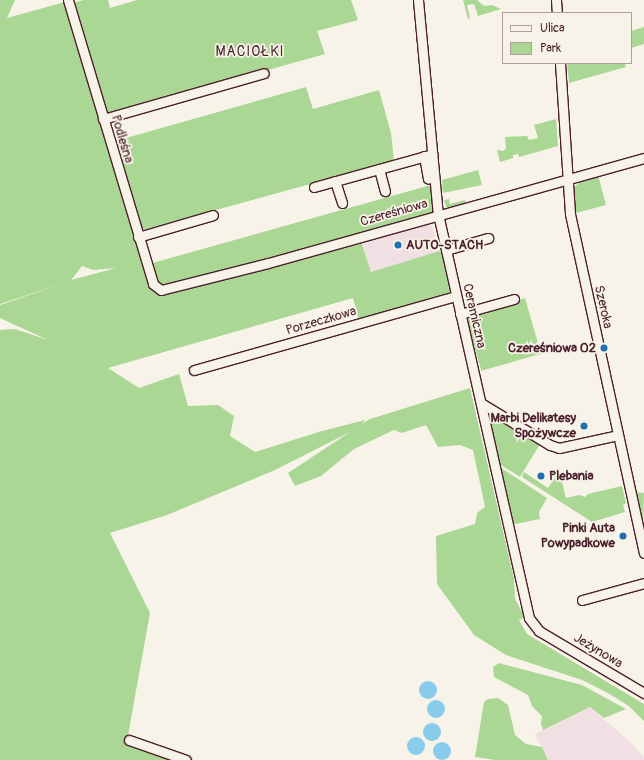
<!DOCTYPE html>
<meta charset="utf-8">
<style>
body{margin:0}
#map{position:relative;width:644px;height:760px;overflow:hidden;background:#f7f3e8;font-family:Pangolin,sans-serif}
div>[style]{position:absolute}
.built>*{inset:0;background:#f0e0e3}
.green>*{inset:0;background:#abd795;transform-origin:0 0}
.water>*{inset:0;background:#88cbea}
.round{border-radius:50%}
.roads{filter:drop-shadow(1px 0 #4a1f2b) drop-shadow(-1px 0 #4a1f2b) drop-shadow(0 1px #4a1f2b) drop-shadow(0 -1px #4a1f2b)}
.minor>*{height:9px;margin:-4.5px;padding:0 4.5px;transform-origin:4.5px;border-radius:4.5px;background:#f7f3e8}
.dots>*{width:11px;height:11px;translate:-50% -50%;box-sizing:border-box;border:2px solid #f7f3e8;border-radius:50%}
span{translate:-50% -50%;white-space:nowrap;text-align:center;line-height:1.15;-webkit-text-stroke:3.5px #f7f3e8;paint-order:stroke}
.street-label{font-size:13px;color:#4a1f2b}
.poi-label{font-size:13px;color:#4a1f2b;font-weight:700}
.left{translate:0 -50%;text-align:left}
.right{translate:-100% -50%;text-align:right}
.neighbourhood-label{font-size:14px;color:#4a1f2b;letter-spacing:1px}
.legend{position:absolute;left:502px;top:12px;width:130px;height:52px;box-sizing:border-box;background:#f7f3e8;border:1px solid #b29e9c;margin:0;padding:5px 7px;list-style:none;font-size:12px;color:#4a1f2b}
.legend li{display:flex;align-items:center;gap:8px;height:20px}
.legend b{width:20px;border:1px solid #b29e9c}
</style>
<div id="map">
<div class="built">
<div style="clip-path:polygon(428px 224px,433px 227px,439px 252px,371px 272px,362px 243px)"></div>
<div style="clip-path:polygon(590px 707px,630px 742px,644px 757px,644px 760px,548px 760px,535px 734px)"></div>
</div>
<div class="green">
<div style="clip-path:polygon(evenodd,0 0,15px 0,7px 18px,65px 2px,72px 3px,84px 0,108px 0,110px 8px,137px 0,351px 0,358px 20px,317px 31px,325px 54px,104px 116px,112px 142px,306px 87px,313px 109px,379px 90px,391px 133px,394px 161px,139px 231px,149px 264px,431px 185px,434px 214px,359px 235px,371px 272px,443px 250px,451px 295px,359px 321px,353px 298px,108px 368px,139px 388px,179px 374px,188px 406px,218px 405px,234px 416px,230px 436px,255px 452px,322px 431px,365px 420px,362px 424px,370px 419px,470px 388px,514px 579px,515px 599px,525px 617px,519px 620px,527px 634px,644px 704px,644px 721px,629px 706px,606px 692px,582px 680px,506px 655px,474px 635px,437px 584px,436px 536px,475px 524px,477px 513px,485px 507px,473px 450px,460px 445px,438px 447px,426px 425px,402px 433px,394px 430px,354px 449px,321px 476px,295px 486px,288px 473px,350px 432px,275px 470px,167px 515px,110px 533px,150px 613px,127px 741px,182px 760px,0 760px,0 330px,15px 329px,48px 340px,0 318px,0 305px,67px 282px,0 304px,0 0,82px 266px,93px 270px,116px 268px,71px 280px,82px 266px)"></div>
<div style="clip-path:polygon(463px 0,477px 0,484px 6px,492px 5px,501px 9px,478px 16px,474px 4px,467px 5px,470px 18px,468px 19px)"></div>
<div style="clip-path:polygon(644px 27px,644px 44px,631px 48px,631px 31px)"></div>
<div style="clip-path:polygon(567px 63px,625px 63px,626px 67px,569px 83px)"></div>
<div style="clip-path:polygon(556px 119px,558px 146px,519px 157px,518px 154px,513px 155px,513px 158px,500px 162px,497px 150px,504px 151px,506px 148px,505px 137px,527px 136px,529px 140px,538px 138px,534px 125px)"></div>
<div style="clip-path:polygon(478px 170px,482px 185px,443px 193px,442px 180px)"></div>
<div style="clip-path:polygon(598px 175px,606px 205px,576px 213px,574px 187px,584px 179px)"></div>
<div style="clip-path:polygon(449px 199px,450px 204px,465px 200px,466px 204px,450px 208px,446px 207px,444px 200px)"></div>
<div style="left:525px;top:298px;width:58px;height:62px;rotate:74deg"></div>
<div style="clip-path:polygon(489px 414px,540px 444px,520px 477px,498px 463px,486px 416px)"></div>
<div style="clip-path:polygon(498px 466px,547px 498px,539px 512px,540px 519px,511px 525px)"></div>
<div style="clip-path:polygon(524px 472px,548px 488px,556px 476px,561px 479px,566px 498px,579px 495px,585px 497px,588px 494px,622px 486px,626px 503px,623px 505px,625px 512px,592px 522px,522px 477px)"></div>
<div style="clip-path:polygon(636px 492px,644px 493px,643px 527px)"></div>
<div style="clip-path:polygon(499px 663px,582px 685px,626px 709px,604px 718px,590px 707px,543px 730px,541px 724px,542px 716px,532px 706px,528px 695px,494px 677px,493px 667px)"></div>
<div style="clip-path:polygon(498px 698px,508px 705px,515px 735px,526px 744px,542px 747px,548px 760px,495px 760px,475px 757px,484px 702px,488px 699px)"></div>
</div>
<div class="water">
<div class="round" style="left:419px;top:681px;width:18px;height:18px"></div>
<div class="round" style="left:427px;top:700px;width:18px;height:18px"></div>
<div class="round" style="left:423px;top:723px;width:18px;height:18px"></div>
<div class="round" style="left:407px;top:737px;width:18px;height:18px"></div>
<div class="round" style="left:433px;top:742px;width:18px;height:18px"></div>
</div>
<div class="roads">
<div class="minor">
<div style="left:68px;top:0;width:296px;rotate:73.3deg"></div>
<div style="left:153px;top:284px;width:10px;rotate:37deg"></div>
<div style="left:161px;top:290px;width:110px;rotate:-14.2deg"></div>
<div style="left:268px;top:263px;width:390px;rotate:-15.6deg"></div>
<div style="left:418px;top:0;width:215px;rotate:84.7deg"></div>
<div style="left:438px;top:214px;width:414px;rotate:77.3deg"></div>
<div style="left:529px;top:618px;width:16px;rotate:52deg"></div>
<div style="left:539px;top:631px;width:122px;rotate:30.6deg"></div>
<div style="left:556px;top:0;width:13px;rotate:86deg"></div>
<div style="left:560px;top:63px;width:151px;rotate:86.2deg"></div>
<div style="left:570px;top:214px;width:347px;rotate:77.7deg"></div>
<div style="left:103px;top:119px;width:167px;rotate:-15.9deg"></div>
<div style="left:424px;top:156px;width:23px;rotate:80deg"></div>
<div style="left:379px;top:169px;width:23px;rotate:75deg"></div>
<div style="left:335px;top:181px;width:23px;rotate:72deg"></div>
<div style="left:314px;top:187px;width:123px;rotate:-15.5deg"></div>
<div style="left:138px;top:237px;width:78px;rotate:-16.3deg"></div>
<div style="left:446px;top:250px;width:44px;rotate:-15.9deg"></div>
<div style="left:460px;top:314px;width:56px;rotate:-15.5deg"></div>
<div style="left:194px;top:370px;width:272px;rotate:-15.8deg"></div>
<div style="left:481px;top:403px;width:81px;rotate:31.3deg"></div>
<div style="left:550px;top:445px;width:9px;rotate:18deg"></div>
<div style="left:559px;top:448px;width:60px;rotate:-12.4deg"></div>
<div style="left:582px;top:600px;width:64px;rotate:-15.3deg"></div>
<div style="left:129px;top:740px;width:60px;rotate:19.3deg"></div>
</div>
</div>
<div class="dots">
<div style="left:398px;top:245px;background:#1f6fb2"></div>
<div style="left:604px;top:348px;background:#1f6fb2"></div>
<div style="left:584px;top:426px;background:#1f6fb2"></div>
<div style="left:541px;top:476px;background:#1f6fb2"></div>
<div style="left:623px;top:536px;background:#1f6fb2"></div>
</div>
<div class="street-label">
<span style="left:122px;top:139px;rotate:74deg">Podleśna</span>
<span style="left:394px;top:213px;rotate:-16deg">Czereśniowa</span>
<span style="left:603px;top:307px;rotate:77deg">Szeroka</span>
<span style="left:474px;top:316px;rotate:77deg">Ceramiczna</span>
<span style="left:321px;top:321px;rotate:-16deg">Porzeczkowa</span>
<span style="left:598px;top:651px;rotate:31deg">Jeżynowa</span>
</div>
<div class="poi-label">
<span class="left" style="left:406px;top:245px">AUTO-STACH</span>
<span class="right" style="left:596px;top:348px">Czereśniowa 02</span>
<span class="right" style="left:576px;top:426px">Marbi Delikatesy<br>Spożywcze</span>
<span class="left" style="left:549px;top:476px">Plebania</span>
<span class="right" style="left:615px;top:536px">Pinki Auta<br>Powypadkowe</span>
</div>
<div class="neighbourhood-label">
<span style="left:250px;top:52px">MACIOŁKI</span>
</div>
<ul class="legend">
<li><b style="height:5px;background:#f7f3e8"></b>Ulica</li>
<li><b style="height:11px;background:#abd795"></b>Park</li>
</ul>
</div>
